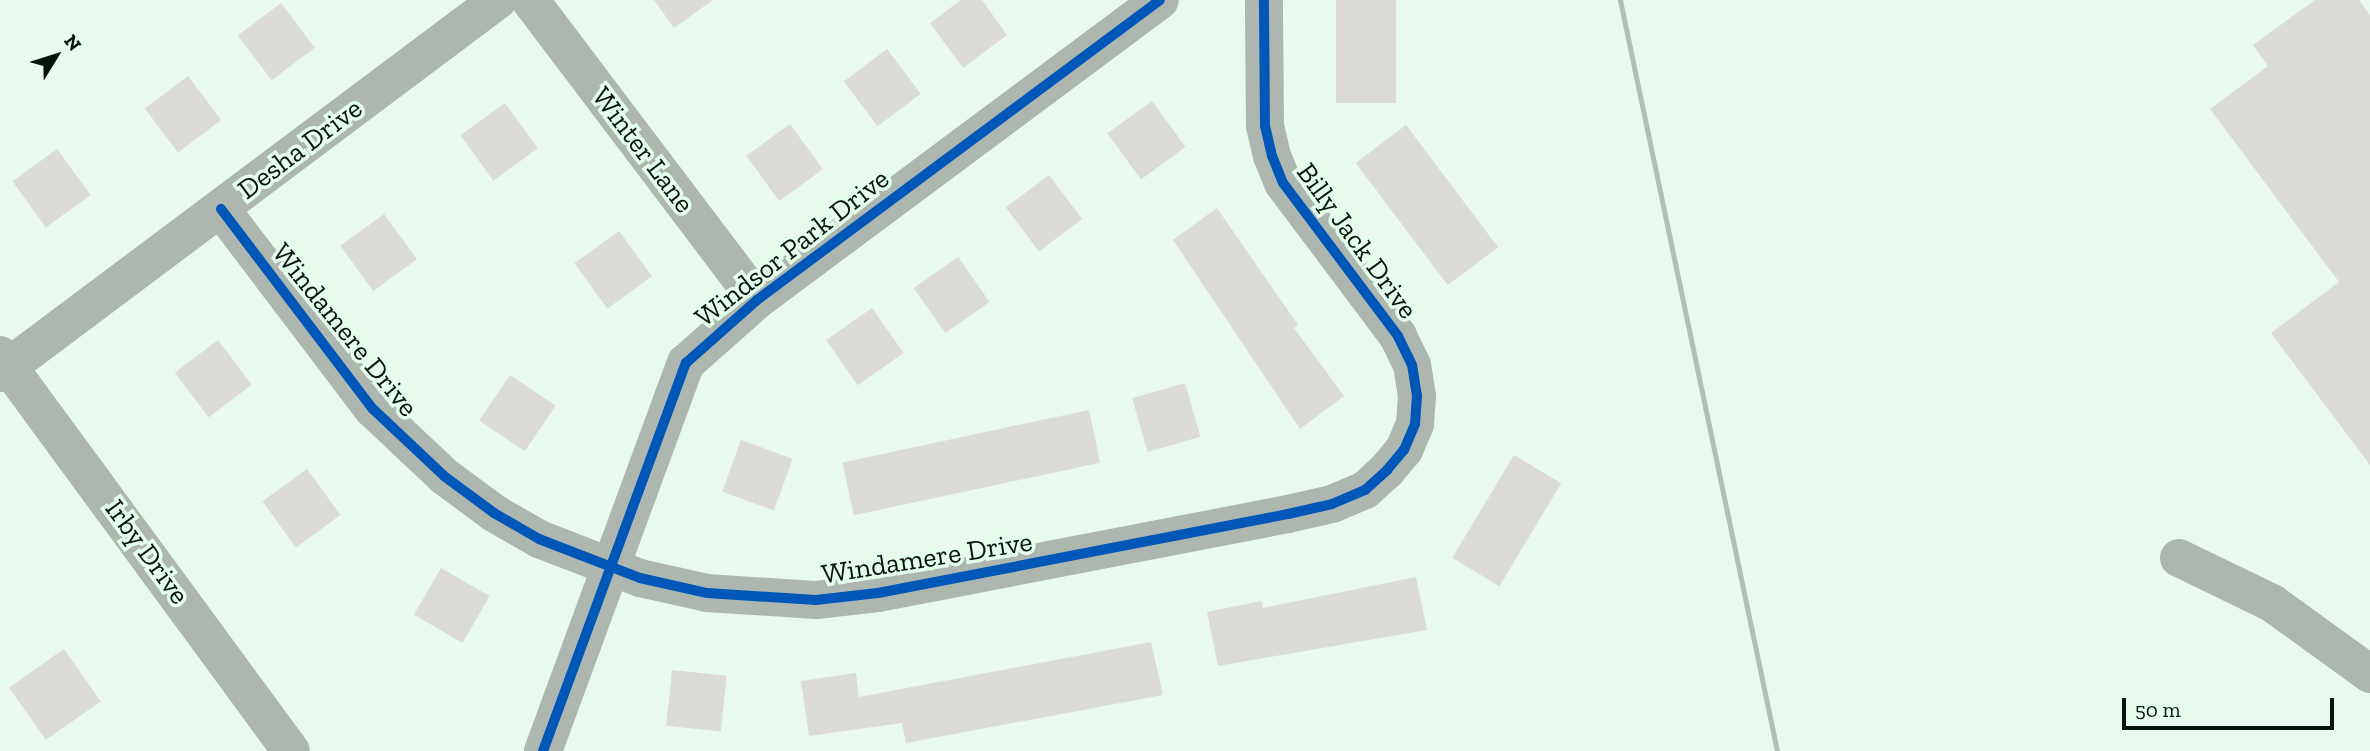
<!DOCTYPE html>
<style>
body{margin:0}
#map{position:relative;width:2370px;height:751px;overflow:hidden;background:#e9f9ee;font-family:"Zilla Slab",serif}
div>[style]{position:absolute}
.building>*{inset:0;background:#dcdbd6;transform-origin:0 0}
.minor>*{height:38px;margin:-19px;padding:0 19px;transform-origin:19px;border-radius:19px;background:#adb7b0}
.rail>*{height:5px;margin:-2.5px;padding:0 2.5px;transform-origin:2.5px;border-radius:2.5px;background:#b2bdb5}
.cycleway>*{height:10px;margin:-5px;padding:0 5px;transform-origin:5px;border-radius:5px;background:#0057b8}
span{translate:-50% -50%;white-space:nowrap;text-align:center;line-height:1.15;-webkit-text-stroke:7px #e3ffeb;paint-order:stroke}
.street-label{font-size:28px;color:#07130c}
.north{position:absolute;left:21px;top:21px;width:70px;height:70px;-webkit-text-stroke:5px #e3ffeb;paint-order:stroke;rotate:52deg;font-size:19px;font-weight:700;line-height:28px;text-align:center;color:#07130c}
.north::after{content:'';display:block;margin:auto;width:24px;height:32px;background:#07130c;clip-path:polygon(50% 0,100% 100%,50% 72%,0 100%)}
.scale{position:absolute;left:2122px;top:698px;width:212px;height:32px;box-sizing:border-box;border:4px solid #07130c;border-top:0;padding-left:9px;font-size:21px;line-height:24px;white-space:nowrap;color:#07130c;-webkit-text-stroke:5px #e3ffeb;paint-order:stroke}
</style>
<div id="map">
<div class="building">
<div style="clip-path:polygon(654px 0,713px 0,674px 28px)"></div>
<div style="clip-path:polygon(961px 0,982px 0,1007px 35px,963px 68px,930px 23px)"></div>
<div style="left:1336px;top:0;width:60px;height:103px"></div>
<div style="clip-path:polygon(2315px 0,2359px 0,2370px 15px,2370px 465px,2271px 333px,2339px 282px,2210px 109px,2268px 66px,2253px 45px)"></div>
<div style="left:281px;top:3px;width:56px;height:54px;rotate:53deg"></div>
<div style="left:887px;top:49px;width:56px;height:54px;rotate:53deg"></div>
<div style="left:188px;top:76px;width:55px;height:54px;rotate:53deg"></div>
<div style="left:1152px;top:101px;width:57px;height:55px;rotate:54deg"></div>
<div style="left:505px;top:103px;width:56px;height:55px;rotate:54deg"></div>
<div style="left:790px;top:124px;width:56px;height:54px;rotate:54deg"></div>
<div style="left:1406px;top:125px;width:153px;height:63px;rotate:53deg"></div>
<div style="left:57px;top:149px;width:57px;height:55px;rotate:54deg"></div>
<div style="left:1049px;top:175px;width:55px;height:54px;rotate:53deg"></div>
<div style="clip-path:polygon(1217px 208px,1298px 325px,1294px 328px,1344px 396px,1300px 429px,1173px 240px)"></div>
<div style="left:384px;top:214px;width:56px;height:54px;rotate:54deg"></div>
<div style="left:619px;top:231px;width:56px;height:55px;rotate:54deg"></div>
<div style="left:958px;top:257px;width:55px;height:54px;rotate:55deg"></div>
<div style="left:872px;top:308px;width:55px;height:56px;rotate:55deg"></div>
<div style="left:218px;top:340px;width:56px;height:54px;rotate:53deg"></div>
<div style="left:510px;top:375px;width:55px;height:55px;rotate:34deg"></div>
<div style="left:1185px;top:383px;width:56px;height:55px;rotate:74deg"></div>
<div style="left:1089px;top:410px;width:54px;height:252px;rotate:78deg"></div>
<div style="left:741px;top:440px;width:55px;height:55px;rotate:20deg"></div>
<div style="left:1514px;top:455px;width:55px;height:120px;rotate:31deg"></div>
<div style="left:307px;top:469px;width:57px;height:55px;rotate:54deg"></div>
<div style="left:441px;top:568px;width:56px;height:54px;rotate:30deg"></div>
<div style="clip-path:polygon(1416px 577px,1427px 630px,1218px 666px,1207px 612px,1261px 601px,1263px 608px)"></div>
<div style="clip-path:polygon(1151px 642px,1163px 695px,906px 743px,902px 723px,809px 736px,801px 681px,856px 673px,859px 697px)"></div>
<div style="left:64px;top:649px;width:64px;height:67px;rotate:55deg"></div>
<div style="left:672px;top:670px;width:55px;height:56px;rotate:6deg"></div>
</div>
<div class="minor">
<div style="left:530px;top:0;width:376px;rotate:52.9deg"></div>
<div style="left:221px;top:209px;width:251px;rotate:52.8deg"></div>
<div style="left:373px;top:409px;width:98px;rotate:43.3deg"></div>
<div style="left:444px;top:476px;width:62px;rotate:36.5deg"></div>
<div style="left:494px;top:513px;width:52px;rotate:30deg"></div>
<div style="left:539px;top:539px;width:108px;rotate:21.1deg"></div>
<div style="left:640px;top:578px;width:69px;rotate:12.6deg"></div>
<div style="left:707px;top:593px;width:109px;rotate:3.7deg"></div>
<div style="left:816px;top:600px;width:62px;rotate:-6.4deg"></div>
<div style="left:878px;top:593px;width:418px;rotate:-10.9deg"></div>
<div style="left:1288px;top:514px;width:45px;rotate:-12.8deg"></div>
<div style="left:1332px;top:504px;width:36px;rotate:-23deg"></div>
<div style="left:1365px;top:490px;width:30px;rotate:-42deg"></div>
<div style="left:1387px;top:470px;width:26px;rotate:-50deg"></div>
<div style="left:1404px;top:450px;width:28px;rotate:-67deg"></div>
<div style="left:1415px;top:424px;width:28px;rotate:-86deg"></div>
<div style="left:1417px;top:396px;width:31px;rotate:-99deg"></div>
<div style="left:1412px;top:365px;width:32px;rotate:-116deg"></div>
<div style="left:1398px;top:336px;width:191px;rotate:-126.9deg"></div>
<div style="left:1283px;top:183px;width:29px;rotate:-112deg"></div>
<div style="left:1272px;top:156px;width:31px;rotate:-103deg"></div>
<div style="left:1265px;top:126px;width:126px;rotate:-90.5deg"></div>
<div style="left:0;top:355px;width:491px;rotate:53.7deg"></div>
<div style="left:0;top:373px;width:622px;rotate:-36.83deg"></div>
<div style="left:2179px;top:558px;width:103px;rotate:25.8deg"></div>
<div style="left:2272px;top:603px;width:121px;rotate:35.9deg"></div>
<div style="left:543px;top:751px;width:414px;rotate:-69.8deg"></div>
<div style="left:686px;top:363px;width:95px;rotate:-41.6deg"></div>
<div style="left:757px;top:300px;width:502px;rotate:-36.66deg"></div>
</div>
<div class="rail">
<div style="left:1620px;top:0;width:767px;rotate:78.19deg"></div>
</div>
<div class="cycleway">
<div style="left:221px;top:209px;width:251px;rotate:52.8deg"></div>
<div style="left:373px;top:409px;width:98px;rotate:43.3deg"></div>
<div style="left:444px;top:476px;width:62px;rotate:36.5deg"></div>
<div style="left:494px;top:513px;width:52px;rotate:30deg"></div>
<div style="left:539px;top:539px;width:108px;rotate:21.1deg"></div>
<div style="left:640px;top:578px;width:69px;rotate:12.6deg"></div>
<div style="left:707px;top:593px;width:109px;rotate:3.7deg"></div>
<div style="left:816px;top:600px;width:62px;rotate:-6.4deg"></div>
<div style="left:878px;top:593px;width:418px;rotate:-10.9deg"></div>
<div style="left:1288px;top:514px;width:45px;rotate:-12.8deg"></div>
<div style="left:1332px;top:504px;width:36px;rotate:-23deg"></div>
<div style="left:1365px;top:490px;width:30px;rotate:-42deg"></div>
<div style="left:1387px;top:470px;width:26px;rotate:-50deg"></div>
<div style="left:1404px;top:450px;width:28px;rotate:-67deg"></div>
<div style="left:1415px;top:424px;width:28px;rotate:-86deg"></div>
<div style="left:1417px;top:396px;width:31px;rotate:-99deg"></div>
<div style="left:1412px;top:365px;width:32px;rotate:-116deg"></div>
<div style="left:1398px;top:336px;width:191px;rotate:-126.9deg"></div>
<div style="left:1283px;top:183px;width:29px;rotate:-112deg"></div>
<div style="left:1272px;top:156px;width:31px;rotate:-103deg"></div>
<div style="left:1265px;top:126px;width:126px;rotate:-90.5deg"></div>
<div style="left:543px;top:751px;width:414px;rotate:-69.8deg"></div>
<div style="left:686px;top:363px;width:95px;rotate:-41.6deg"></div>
<div style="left:757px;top:300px;width:502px;rotate:-36.66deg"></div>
</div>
<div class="street-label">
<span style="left:300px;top:149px;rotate:-37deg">Desha Drive</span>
<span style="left:643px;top:150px;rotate:53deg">Winter Lane</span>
<span style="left:1357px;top:241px;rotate:54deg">Billy Jack Drive</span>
<span style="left:792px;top:248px;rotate:-38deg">Windsor Park Drive</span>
<span style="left:345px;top:330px;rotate:51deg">Windamere Drive</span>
<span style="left:147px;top:552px;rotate:54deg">Irby Drive</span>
<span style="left:927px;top:558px;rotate:-9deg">Windamere Drive</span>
</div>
<div class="north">N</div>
<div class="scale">50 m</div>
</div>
